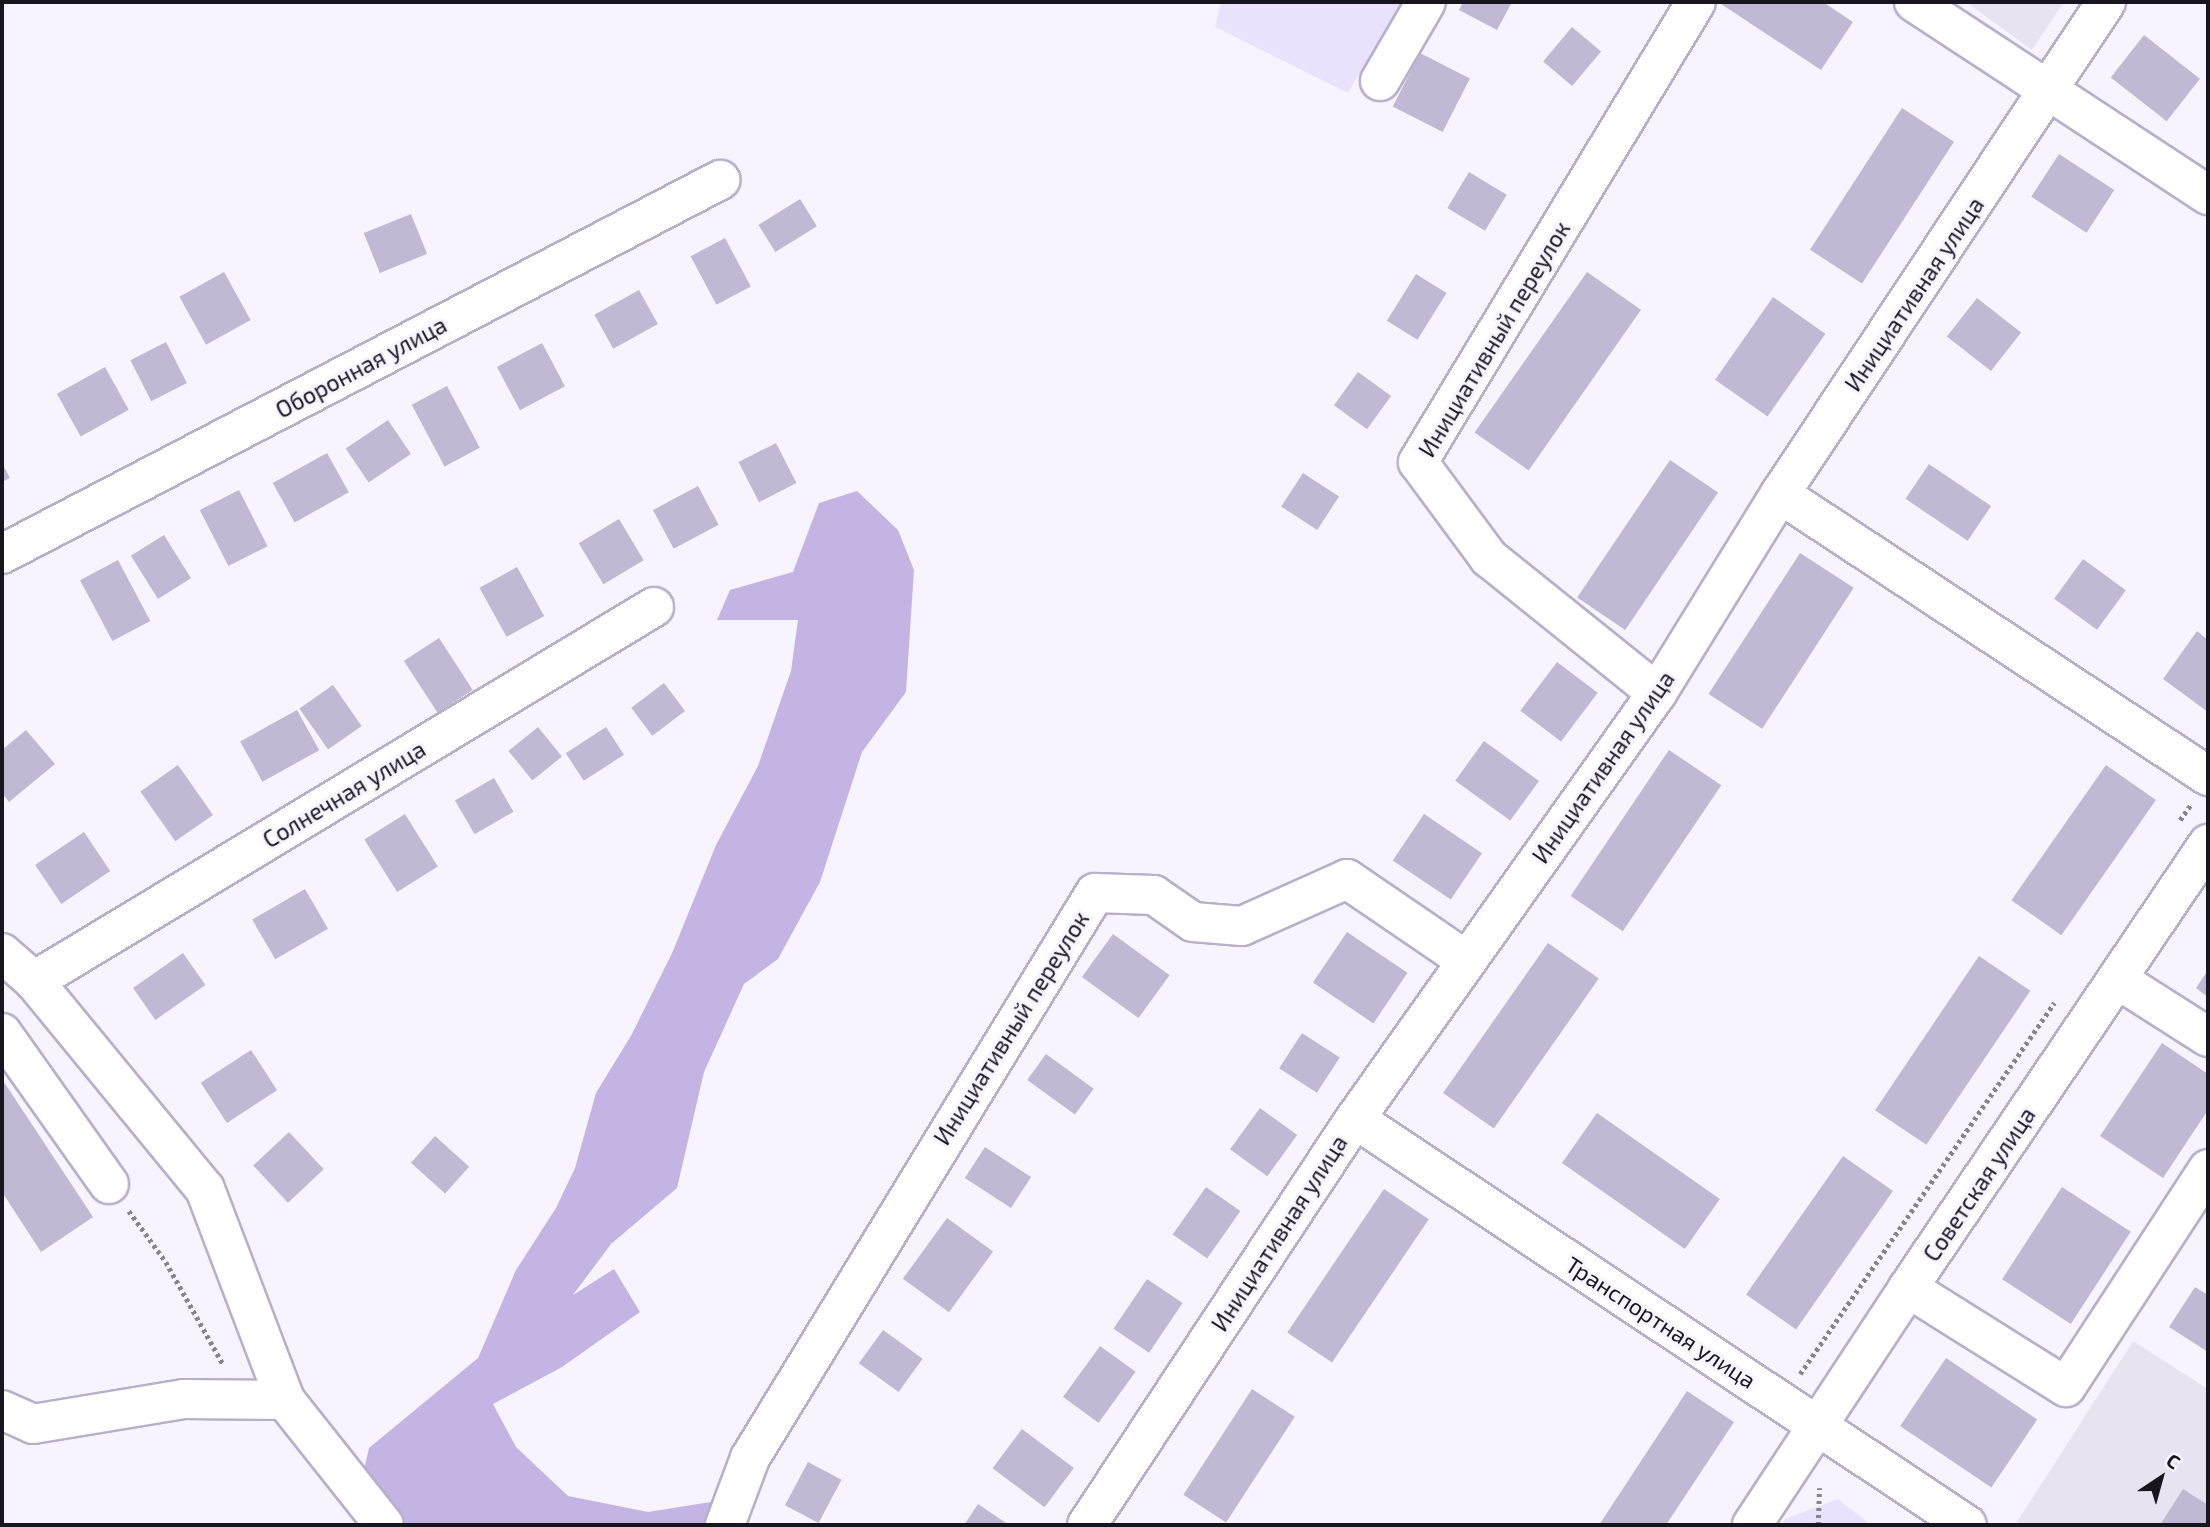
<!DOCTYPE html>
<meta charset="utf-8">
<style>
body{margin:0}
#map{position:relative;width:2210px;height:1527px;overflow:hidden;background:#f7f4ff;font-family:"Exo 2",sans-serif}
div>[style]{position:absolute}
.built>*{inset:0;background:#e8e3f1}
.green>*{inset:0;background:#eae2fd}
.forest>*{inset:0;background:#c3b4e4}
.building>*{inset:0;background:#c1b9d3;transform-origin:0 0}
.path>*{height:4.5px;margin-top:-2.25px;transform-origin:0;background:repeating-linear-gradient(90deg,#87848f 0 3.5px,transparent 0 7px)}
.roads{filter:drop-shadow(2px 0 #b8b0ca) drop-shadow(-2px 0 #b8b0ca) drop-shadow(0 2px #b8b0ca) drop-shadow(0 -2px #b8b0ca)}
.minor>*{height:38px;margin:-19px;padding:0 19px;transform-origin:19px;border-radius:19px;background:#fff}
span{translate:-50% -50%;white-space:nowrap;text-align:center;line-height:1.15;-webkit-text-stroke:6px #f7f4ff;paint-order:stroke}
.street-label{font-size:23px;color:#18151f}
.frame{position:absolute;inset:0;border:4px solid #18151f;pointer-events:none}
.north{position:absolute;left:2126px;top:1443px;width:70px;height:70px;-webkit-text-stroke:5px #f7f4ff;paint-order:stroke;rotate:36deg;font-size:19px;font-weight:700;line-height:28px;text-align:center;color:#18151f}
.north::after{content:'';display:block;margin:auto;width:24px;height:32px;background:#18151f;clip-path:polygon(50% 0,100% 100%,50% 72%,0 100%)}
</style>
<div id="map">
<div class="built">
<div style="clip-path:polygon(1966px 2px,2064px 2px,2032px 50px)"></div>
<div style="clip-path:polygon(2133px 1341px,2208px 1389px,2208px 1525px,2015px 1525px)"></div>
</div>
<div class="green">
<div style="clip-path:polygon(1221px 2px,1403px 2px,1348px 93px,1215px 27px)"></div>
<div style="clip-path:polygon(1838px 1499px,1871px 1525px,1781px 1525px,1785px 1519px)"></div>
</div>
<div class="forest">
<div style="clip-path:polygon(857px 491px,898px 530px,914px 570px,906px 692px,862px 752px,820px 882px,778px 959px,744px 984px,704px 1072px,677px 1188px,611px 1244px,573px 1295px,614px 1269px,640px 1312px,562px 1367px,493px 1404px,516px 1447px,568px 1496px,648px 1512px,717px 1501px,715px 1525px,402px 1525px,364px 1470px,369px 1448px,478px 1358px,516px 1270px,556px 1208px,575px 1168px,596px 1093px,632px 1034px,673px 951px,716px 845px,758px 766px,791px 671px,798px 620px,717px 620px,730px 590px,793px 572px,819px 503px)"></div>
</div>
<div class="building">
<div style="clip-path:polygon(1463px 2px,1512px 2px,1497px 30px,1459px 10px)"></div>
<div style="clip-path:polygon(1718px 2px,1823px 2px,1853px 22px,1821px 70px)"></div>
<div style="left:1572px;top:27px;width:38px;height:45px;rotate:40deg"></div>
<div style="left:2144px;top:35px;width:71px;height:54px;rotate:38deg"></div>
<div style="left:1420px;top:53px;width:56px;height:60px;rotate:27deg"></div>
<div style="left:1902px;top:108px;width:62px;height:169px;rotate:33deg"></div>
<div style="left:2059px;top:154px;width:66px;height:51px;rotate:33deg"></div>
<div style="left:1469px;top:172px;width:44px;height:42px;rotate:31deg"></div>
<div style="left:800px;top:199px;width:32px;height:49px;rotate:58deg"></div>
<div style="left:411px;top:214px;width:43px;height:51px;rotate:68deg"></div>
<div style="left:725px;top:238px;width:55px;height:39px;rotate:62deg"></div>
<div style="left:224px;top:272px;width:55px;height:51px;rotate:61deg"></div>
<div style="left:1587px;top:272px;width:66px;height:196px;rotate:35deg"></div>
<div style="left:1416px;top:274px;width:36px;height:55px;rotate:32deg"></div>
<div style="left:639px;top:290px;width:39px;height:51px;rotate:61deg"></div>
<div style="left:1773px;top:297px;width:64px;height:101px;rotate:35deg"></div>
<div style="left:1977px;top:298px;width:56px;height:49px;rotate:38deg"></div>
<div style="left:166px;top:342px;width:46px;height:40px;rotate:63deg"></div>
<div style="left:542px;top:343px;width:49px;height:51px;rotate:62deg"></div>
<div style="left:105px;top:367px;width:49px;height:55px;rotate:61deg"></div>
<div style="left:1358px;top:372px;width:41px;height:41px;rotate:36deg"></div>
<div style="left:447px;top:386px;width:70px;height:40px;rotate:62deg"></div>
<div style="left:388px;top:420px;width:41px;height:51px;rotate:56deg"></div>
<div style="left:776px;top:443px;width:45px;height:42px;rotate:63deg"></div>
<div style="left:327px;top:453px;width:45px;height:62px;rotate:61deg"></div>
<div style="left:1670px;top:460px;width:58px;height:166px;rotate:34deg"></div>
<div style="clip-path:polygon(2px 463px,10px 478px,2px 482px)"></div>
<div style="left:1929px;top:464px;width:75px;height:42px;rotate:34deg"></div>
<div style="left:1303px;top:473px;width:43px;height:40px;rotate:33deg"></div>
<div style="left:698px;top:486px;width:44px;height:51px;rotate:62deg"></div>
<div style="left:239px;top:490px;width:63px;height:44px;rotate:63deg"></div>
<div style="left:619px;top:519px;width:48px;height:47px;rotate:59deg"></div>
<div style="left:164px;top:535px;width:51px;height:39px;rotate:58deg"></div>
<div style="left:1800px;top:553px;width:64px;height:168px;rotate:33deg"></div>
<div style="left:2083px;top:559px;width:53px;height:49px;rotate:36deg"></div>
<div style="left:118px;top:560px;width:69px;height:43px;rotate:62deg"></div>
<div style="left:517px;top:567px;width:56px;height:43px;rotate:61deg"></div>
<div style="clip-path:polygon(2197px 631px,2208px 640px,2208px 712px,2163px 679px)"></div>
<div style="left:439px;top:638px;width:62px;height:42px;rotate:57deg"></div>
<div style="left:1557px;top:662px;width:51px;height:61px;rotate:37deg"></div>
<div style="left:664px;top:683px;width:35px;height:41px;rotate:53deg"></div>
<div style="left:333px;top:685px;width:50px;height:41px;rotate:55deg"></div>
<div style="left:297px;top:710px;width:46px;height:65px;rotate:61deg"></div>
<div style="left:538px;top:727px;width:38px;height:38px;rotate:51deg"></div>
<div style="left:606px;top:727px;width:33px;height:48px;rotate:57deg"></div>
<div style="clip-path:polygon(26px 730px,55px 764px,9px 802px,2px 793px,2px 750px)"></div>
<div style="left:1484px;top:741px;width:68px;height:49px;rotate:36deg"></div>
<div style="left:1669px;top:750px;width:63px;height:176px;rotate:34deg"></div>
<div style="left:178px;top:765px;width:61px;height:46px;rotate:55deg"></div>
<div style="left:2106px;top:765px;width:61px;height:165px;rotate:35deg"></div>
<div style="left:494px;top:778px;width:39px;height:45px;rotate:60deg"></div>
<div style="left:405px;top:814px;width:62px;height:48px;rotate:58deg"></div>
<div style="left:1424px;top:814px;width:70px;height:56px;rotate:34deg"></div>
<div style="left:84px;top:832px;width:47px;height:59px;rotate:56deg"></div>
<div style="left:305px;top:889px;width:46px;height:61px;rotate:60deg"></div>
<div style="left:1347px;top:932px;width:73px;height:61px;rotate:34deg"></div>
<div style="left:1113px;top:934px;width:70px;height:53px;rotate:36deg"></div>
<div style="left:1548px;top:943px;width:62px;height:183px;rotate:35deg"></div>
<div style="left:183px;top:953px;width:39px;height:61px;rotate:55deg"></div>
<div style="left:1979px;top:956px;width:62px;height:186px;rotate:34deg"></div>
<div style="clip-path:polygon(2208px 970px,2208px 997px,2196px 988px)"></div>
<div style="left:1302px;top:1033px;width:45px;height:42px;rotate:33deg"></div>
<div style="clip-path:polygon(2162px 1043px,2208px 1074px,2208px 1110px,2163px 1178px,2100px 1136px)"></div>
<div style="left:251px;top:1050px;width:48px;height:60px;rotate:57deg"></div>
<div style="left:1046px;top:1054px;width:59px;height:32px;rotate:36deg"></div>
<div style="clip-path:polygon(2px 1079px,93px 1217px,41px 1252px,2px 1192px)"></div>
<div style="left:1260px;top:1108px;width:46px;height:51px;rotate:36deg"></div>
<div style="left:1597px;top:1113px;width:150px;height:61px;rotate:35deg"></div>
<div style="left:289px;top:1132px;width:51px;height:49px;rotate:47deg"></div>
<div style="left:435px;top:1136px;width:46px;height:36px;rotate:42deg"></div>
<div style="left:985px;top:1147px;width:55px;height:37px;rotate:33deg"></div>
<div style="left:1843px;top:1156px;width:61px;height:169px;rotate:35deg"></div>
<div style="left:1206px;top:1187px;width:42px;height:58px;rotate:35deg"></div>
<div style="left:2062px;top:1187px;width:82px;height:110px;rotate:33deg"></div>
<div style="left:1384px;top:1189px;width:54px;height:173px;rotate:34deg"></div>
<div style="left:947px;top:1218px;width:57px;height:75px;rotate:36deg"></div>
<div style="left:1147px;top:1279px;width:43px;height:60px;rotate:34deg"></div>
<div style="clip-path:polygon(2195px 1287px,2208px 1295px,2208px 1352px,2169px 1327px)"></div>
<div style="left:883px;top:1330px;width:49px;height:41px;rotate:36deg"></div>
<div style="left:1100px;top:1346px;width:44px;height:63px;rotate:36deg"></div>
<div style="left:1946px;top:1358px;width:110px;height:82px;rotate:34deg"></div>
<div style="left:1252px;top:1389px;width:51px;height:126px;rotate:33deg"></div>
<div style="clip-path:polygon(1687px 1391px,1734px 1422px,1666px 1525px,1599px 1525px)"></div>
<div style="left:1022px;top:1429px;width:65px;height:49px;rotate:37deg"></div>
<div style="left:808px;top:1462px;width:38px;height:49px;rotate:28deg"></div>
<div style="clip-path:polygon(2183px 1489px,2208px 1505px,2208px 1525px,2160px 1525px)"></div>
<div style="clip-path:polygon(978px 1504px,1009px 1525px,964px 1525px)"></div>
</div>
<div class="path">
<div style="left:2180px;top:820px;width:19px;rotate:-55deg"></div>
<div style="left:129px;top:1211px;width:63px;rotate:54deg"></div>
<div style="left:166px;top:1262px;width:117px;rotate:60.8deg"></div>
<div style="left:1800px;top:1374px;width:450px;rotate:-55.6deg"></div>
<div style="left:1818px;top:1525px;width:37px;rotate:-88deg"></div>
</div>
<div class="roads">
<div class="minor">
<div style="left:1914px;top:2px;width:352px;rotate:33.3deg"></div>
<div style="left:1380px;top:81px;width:91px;rotate:-59.8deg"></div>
<div style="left:1780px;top:494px;width:513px;rotate:33.38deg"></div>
<div style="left:2px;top:554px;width:810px;rotate:-27.51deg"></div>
<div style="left:1657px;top:693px;width:216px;rotate:-141.2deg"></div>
<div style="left:1489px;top:558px;width:119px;rotate:-126.5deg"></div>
<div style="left:1418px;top:462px;width:537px;rotate:-58.85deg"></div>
<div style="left:2px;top:953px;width:43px;rotate:41.2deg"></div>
<div style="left:34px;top:981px;width:269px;rotate:50.6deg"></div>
<div style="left:205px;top:1189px;width:226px;rotate:69.2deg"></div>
<div style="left:285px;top:1400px;width:159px;rotate:51.6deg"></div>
<div style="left:2117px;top:979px;width:108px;rotate:32.5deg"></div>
<div style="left:34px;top:981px;width:724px;rotate:-31.1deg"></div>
<div style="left:2px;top:1033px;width:185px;rotate:54.7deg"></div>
<div style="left:1355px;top:1119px;width:734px;rotate:33.56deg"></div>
<div style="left:1908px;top:1288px;width:186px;rotate:32.1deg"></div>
<div style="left:2066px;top:1387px;width:260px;rotate:-56.9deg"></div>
<div style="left:2px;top:1410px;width:34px;rotate:24deg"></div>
<div style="left:33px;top:1424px;width:153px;rotate:-9.4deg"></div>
<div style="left:184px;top:1399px;width:101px;rotate:0.6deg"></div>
<div style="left:725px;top:1525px;width:72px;rotate:-69.5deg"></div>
<div style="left:750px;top:1458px;width:662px;rotate:-58.59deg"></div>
<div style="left:1095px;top:893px;width:59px;rotate:1.9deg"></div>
<div style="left:1154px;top:895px;width:47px;rotate:34.7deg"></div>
<div style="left:1193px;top:922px;width:49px;rotate:4.7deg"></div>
<div style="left:1242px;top:926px;width:115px;rotate:-24.1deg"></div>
<div style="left:1347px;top:879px;width:145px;rotate:34.3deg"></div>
<div style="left:1087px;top:1525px;width:486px;rotate:-56.6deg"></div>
<div style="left:1355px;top:1119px;width:522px;rotate:-54.67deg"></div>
<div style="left:1657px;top:693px;width:234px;rotate:-58.3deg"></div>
<div style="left:1780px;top:494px;width:590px;rotate:-56.47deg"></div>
<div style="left:1752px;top:1525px;width:284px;rotate:-56.6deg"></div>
<div style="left:1908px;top:1288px;width:536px;rotate:-55.95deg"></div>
</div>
</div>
<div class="street-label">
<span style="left:1914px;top:294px;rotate:-56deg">Инициативная улица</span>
<span style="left:1494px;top:339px;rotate:-59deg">Инициативный переулок</span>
<span style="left:361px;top:367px;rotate:-28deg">Оборонная улица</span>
<span style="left:1603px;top:767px;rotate:-55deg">Инициативная улица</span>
<span style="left:344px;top:794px;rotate:-31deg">Солнечная улица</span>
<span style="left:1011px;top:1028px;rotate:-58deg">Инициативный переулок</span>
<span style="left:1979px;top:1184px;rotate:-56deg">Советская улица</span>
<span style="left:1279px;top:1233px;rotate:-57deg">Инициативная улица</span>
<span style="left:1661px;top:1322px;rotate:33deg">Транспортная улица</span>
</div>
<div class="frame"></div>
<div class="north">С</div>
</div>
